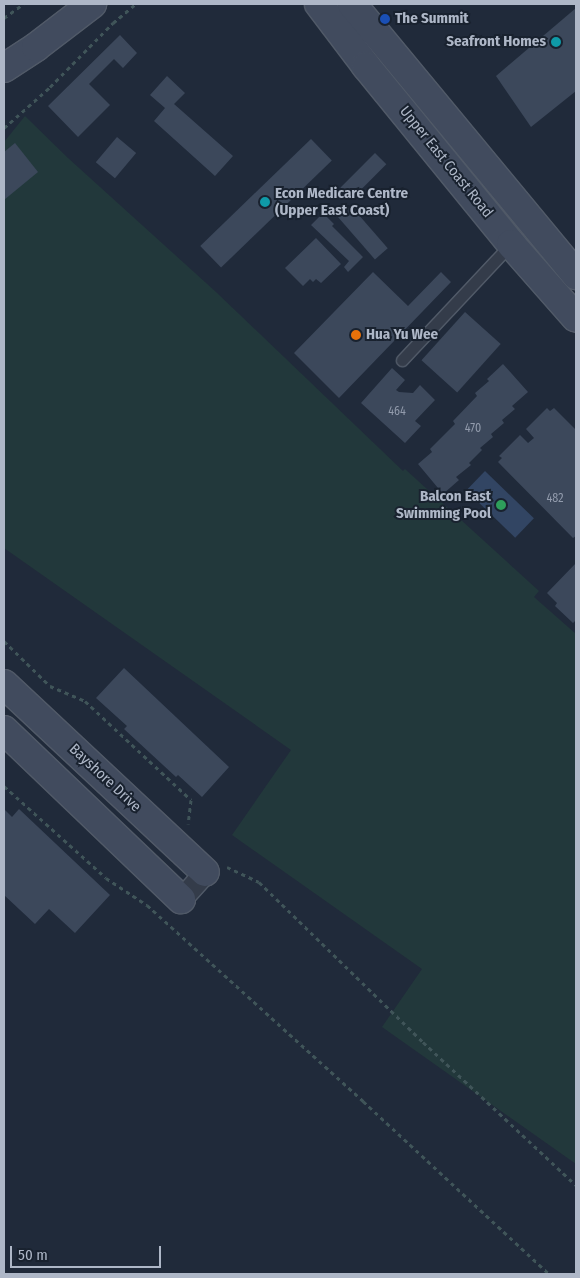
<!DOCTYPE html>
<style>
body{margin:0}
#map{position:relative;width:580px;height:1278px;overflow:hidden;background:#202a3a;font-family:"Fira Sans Condensed",sans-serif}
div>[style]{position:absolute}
.green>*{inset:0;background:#22383b}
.water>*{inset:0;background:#324563;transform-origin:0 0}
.building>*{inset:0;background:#3c485b;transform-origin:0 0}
.path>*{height:3px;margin-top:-1.5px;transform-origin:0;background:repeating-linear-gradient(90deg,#405559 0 4px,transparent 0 8px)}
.roads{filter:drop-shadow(1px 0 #515a68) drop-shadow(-1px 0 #515a68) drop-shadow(0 1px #515a68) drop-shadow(0 -1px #515a68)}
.lane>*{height:11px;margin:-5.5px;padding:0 5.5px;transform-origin:5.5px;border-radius:5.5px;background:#343c4a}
.street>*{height:21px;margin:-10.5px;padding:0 10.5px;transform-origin:10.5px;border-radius:10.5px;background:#343c4a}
.secondary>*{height:28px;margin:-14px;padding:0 14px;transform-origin:14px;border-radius:14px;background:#414b5e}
.dots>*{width:14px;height:14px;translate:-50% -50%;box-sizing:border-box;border:2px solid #19222f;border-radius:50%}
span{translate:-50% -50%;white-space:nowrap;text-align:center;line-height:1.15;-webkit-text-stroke:4px #19222f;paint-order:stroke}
.number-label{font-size:12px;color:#929bac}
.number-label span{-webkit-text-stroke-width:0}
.poi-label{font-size:15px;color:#aeb7c7;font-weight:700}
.left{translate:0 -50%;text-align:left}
.right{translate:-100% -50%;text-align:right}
.street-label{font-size:15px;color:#aeb7c7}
.frame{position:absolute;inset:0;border:5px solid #aeb7c7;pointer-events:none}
.scale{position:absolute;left:10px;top:1246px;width:151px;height:22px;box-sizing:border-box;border:2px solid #aeb7c7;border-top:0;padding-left:6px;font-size:15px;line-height:18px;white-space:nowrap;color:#aeb7c7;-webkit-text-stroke:4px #19222f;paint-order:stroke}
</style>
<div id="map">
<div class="green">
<div style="clip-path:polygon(25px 116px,68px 158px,216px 292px,403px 471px,405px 469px,539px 591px,534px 597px,576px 634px,576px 1164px,382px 1027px,422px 969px,232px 835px,291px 750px,4px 548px,4px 142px)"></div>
</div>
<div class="water">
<div style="left:485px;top:471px;width:68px;height:27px;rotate:44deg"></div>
</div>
<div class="building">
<div style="clip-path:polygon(576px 8px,576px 91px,531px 127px,496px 76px)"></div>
<div style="clip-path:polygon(120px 35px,137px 53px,123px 68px,114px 59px,89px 84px,110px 105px,78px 137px,48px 106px)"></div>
<div style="clip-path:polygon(167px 76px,185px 93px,174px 104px,233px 156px,215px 176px,154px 121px,165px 108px,150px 95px)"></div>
<div style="left:117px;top:137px;width:25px;height:33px;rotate:40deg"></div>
<div style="left:311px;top:139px;width:30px;height:154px;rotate:46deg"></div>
<div style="clip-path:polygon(15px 143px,38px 172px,4px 200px,4px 152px)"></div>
<div style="left:375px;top:153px;width:16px;height:49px;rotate:45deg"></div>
<div style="left:351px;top:206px;width:56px;height:17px;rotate:49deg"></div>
<div style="clip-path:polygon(323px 213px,334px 224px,332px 226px,363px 257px,348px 272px,344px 267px,349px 261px,311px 225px)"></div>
<div style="clip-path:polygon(316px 238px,341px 264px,321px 283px,316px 279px,313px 282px,310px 279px,303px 286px,285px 268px)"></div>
<div style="clip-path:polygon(373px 272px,408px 306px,441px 272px,451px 282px,339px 398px,294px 353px)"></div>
<div style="left:465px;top:312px;width:48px;height:65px;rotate:42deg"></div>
<div style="clip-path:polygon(503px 364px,528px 392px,512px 406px,515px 409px,502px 420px,504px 423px,491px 434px,493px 437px,480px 448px,482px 450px,469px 463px,471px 465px,456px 477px,459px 480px,443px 494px,418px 464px,432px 452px,430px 449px,455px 424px,453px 421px,477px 396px,475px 393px,489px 381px,487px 379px)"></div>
<div style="clip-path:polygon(392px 368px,405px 380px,396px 390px,399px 392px,413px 393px,420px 385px,435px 400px,415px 421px,421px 426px,405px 443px,361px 403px)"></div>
<div style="clip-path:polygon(547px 408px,550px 411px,554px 408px,576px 430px,576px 536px,573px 538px,498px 462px,502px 458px,499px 456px,520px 435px,528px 443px,534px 438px,526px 429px)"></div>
<div style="clip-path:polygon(576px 563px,576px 620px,573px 623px,555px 606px,557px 603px,547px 593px)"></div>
<div style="clip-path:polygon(124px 668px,229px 767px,202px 797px,178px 775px,176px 777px,124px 729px,127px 726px,96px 698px)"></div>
<div style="clip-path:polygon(4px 809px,12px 817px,19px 809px,110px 895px,75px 933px,49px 909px,35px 924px,4px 895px)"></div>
</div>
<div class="path">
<div style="left:4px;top:18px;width:24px;rotate:-36deg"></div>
<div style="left:4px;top:128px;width:62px;rotate:-41.7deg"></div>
<div style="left:50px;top:87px;width:90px;rotate:-45.5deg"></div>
<div style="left:113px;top:23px;width:30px;rotate:-40deg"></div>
<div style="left:4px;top:641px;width:64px;rotate:44.4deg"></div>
<div style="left:50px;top:686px;width:38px;rotate:23deg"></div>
<div style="left:85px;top:701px;width:145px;rotate:43deg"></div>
<div style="left:191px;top:800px;width:24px;rotate:97deg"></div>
<div style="left:4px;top:786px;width:137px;rotate:42deg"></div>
<div style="left:106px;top:878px;width:49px;rotate:33.4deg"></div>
<div style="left:147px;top:905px;width:292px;rotate:42.2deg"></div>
<div style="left:363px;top:1101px;width:254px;rotate:42.9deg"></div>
<div style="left:227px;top:867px;width:35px;rotate:25deg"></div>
<div style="left:259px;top:882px;width:229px;rotate:44.3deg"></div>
<div style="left:423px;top:1042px;width:209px;rotate:43.1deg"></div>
</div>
<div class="roads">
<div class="lane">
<div style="left:402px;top:360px;width:159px;rotate:-46.8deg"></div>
</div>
<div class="street">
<div style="left:181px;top:899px;width:36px;rotate:-48deg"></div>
</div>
<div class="secondary">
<div style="left:319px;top:4px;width:78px;rotate:52.8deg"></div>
<div style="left:366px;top:66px;width:230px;rotate:50.8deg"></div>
<div style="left:511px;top:244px;width:98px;rotate:48.7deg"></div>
<div style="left:352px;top:4px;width:352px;rotate:50.4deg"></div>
<div style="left:4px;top:68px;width:38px;rotate:-33deg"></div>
<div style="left:36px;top:47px;width:71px;rotate:-37.5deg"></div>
<div style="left:4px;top:684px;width:275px;rotate:43.1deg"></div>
<div style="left:4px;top:730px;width:245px;rotate:43.7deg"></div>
</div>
</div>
<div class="dots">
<div style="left:385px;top:19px;background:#1a4fb4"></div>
<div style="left:556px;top:42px;background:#0f9aa8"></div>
<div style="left:265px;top:202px;background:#0f9aa8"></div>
<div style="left:356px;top:335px;background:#e8710a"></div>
<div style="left:501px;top:505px;background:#2e9e5b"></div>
</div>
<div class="number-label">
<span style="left:397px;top:412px">464</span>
<span style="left:473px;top:429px">470</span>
<span style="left:555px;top:499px">482</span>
</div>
<div class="poi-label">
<span class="left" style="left:395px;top:19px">The Summit</span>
<span class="right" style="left:546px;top:42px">Seafront Homes</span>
<span class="left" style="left:275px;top:202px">Econ Medicare Centre<br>(Upper East Coast)</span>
<span class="left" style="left:366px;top:335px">Hua Yu Wee</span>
<span class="right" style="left:491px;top:505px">Balcon East<br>Swimming Pool</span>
</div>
<div class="street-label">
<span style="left:446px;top:162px;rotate:51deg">Upper East Coast Road</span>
<span style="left:105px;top:778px;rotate:43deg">Bayshore Drive</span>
</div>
<div class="frame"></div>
<div class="scale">50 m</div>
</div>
